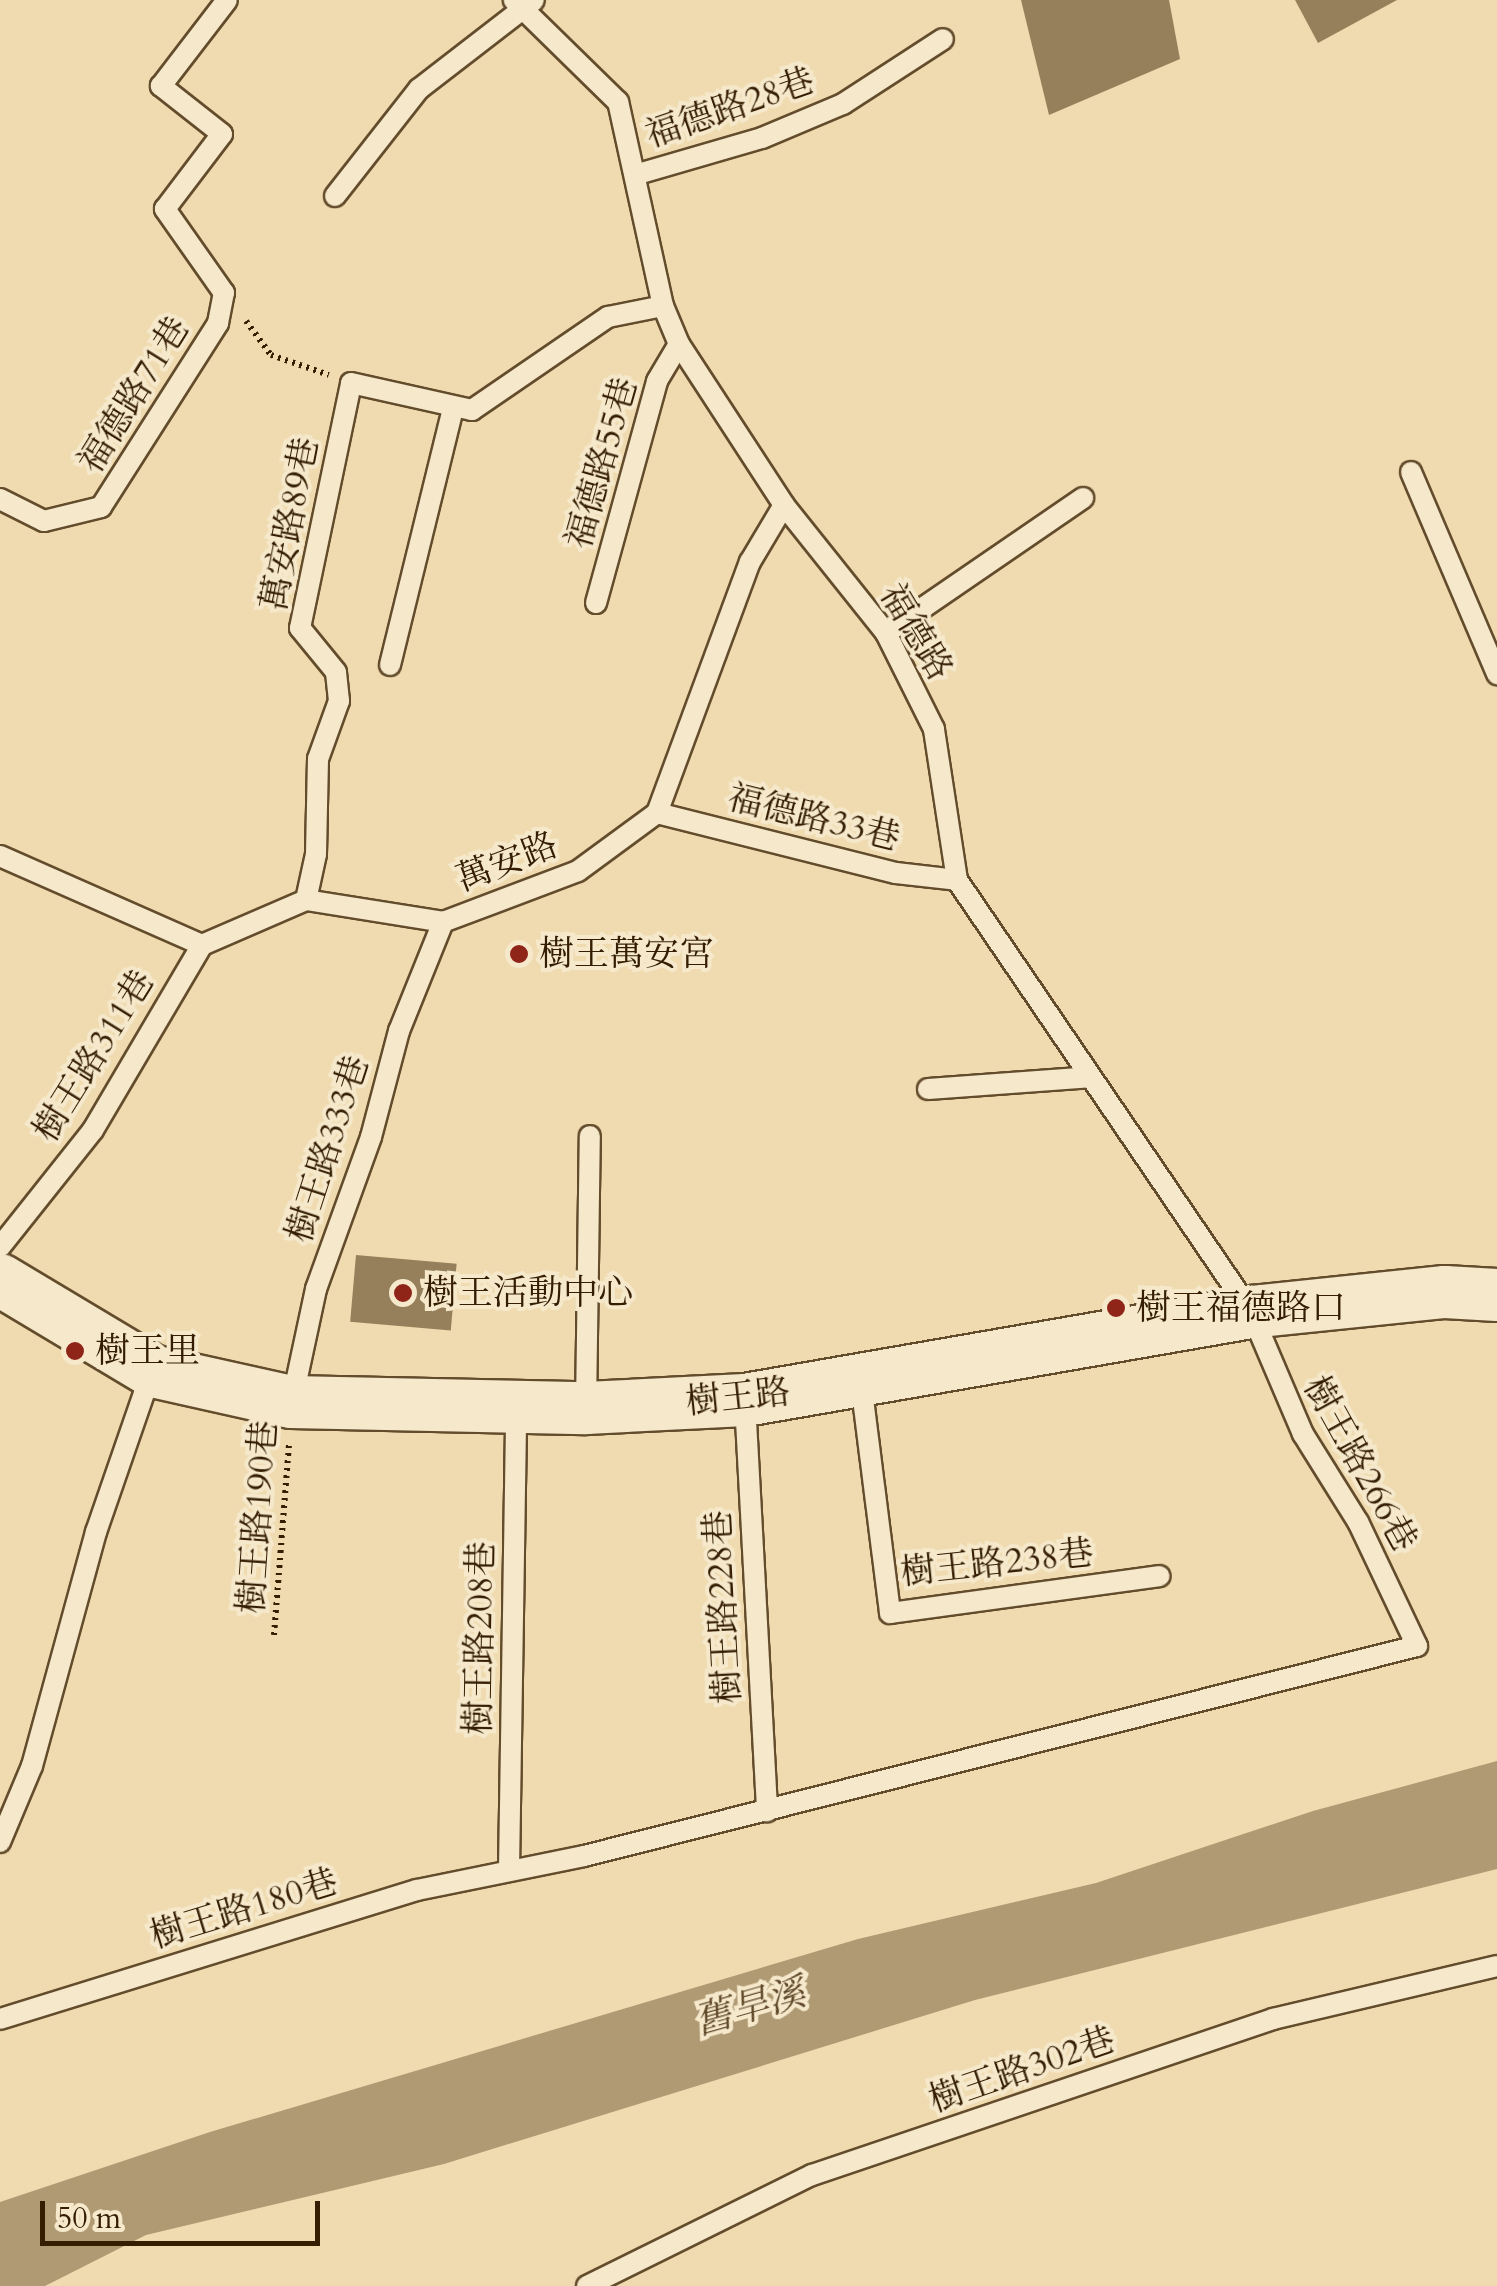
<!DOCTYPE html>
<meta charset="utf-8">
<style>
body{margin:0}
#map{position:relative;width:1497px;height:2286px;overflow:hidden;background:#efdbaf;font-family:Cardo,"Noto Serif TC",serif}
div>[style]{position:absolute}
.water>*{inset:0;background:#af9a74}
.building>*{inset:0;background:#95805b;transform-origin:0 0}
.path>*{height:6px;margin-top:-3px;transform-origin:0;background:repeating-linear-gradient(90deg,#341d00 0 2.5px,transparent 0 7.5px)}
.roads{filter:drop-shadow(2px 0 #634c2c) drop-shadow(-2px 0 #634c2c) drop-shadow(0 2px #634c2c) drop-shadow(0 -2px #634c2c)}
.lane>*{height:20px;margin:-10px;padding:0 10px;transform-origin:10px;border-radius:10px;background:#f5e8cb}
.secondary>*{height:52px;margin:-26px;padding:0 26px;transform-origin:26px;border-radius:26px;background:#f5e8cb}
.dots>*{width:28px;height:28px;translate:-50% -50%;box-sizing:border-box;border:5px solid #f5e8cb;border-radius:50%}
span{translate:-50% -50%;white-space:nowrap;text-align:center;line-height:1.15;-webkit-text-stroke:8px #f5e8cb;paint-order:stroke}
.street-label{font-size:35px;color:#341d00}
.poi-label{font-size:35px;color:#341d00}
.left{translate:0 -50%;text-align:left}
.water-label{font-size:38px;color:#5f4929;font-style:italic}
.scale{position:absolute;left:40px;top:2201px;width:280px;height:45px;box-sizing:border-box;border:5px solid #341d00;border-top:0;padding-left:12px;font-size:30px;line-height:35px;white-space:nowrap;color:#341d00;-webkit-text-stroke:8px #f5e8cb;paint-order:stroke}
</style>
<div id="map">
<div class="water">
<div style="clip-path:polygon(1497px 1761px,1497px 1869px,975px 2000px,444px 2164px,146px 2235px,45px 2286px,0 2286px,0 2202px,210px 2132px,858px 1939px,1096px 1883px,1313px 1811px)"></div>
</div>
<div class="building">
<div style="clip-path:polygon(1021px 0,1169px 0,1180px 59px,1049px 115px)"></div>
<div style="clip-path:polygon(1295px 0,1397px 0,1318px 43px)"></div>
<div style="left:356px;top:1255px;width:101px;height:67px;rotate:5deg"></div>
</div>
<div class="path">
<div style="left:246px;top:321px;width:42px;rotate:53.7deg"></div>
<div style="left:271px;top:355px;width:61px;rotate:19deg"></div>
<div style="left:274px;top:1635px;width:193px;rotate:-85.5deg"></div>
</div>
<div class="roads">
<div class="lane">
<div style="left:638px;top:174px;width:129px;rotate:-16.2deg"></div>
<div style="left:762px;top:138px;width:88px;rotate:-22.8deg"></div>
<div style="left:843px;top:104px;width:119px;rotate:-33deg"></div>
<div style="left:335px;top:196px;width:136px;rotate:-51.9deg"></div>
<div style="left:419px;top:89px;width:145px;rotate:-37.7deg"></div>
<div style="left:1411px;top:472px;width:220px;rotate:66.9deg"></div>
<div style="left:0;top:499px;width:49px;rotate:26.6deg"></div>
<div style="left:44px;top:521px;width:59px;rotate:-13.8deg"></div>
<div style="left:101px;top:507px;width:218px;rotate:-57.5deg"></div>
<div style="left:218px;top:323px;width:31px;rotate:-79deg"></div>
<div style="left:224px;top:293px;width:103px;rotate:-125.1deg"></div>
<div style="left:165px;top:209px;width:94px;rotate:-52.8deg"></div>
<div style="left:222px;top:134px;width:78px;rotate:-141.8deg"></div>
<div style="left:161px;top:86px;width:108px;rotate:-52.5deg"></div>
<div style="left:596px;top:603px;width:230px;rotate:-74.6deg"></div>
<div style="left:657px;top:381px;width:43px;rotate:-59.3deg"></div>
<div style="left:886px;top:633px;width:239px;rotate:-34.4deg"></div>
<div style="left:390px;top:665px;width:264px;rotate:-76.2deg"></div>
<div style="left:657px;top:813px;width:246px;rotate:14.1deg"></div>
<div style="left:896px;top:873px;width:61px;rotate:6.5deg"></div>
<div style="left:0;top:856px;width:221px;rotate:23.8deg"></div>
<div style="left:202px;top:945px;width:113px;rotate:-23.4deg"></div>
<div style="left:306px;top:900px;width:139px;rotate:9.1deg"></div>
<div style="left:443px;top:922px;width:144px;rotate:-20.7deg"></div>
<div style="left:578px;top:871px;width:98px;rotate:-36.3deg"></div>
<div style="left:657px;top:813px;width:268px;rotate:-69.7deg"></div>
<div style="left:750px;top:562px;width:66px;rotate:-59.2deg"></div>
<div style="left:306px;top:900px;width:47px;rotate:-77.7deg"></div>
<div style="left:316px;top:854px;width:95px;rotate:-88.8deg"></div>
<div style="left:318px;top:759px;width:62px;rotate:-70.1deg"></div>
<div style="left:339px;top:701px;width:29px;rotate:-96deg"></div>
<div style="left:336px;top:672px;width:57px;rotate:-129.3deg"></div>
<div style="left:300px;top:628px;width:250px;rotate:-78.2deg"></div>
<div style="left:351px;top:383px;width:124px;rotate:12.6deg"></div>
<div style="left:472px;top:410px;width:165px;rotate:-34.4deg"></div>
<div style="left:608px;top:317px;width:56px;rotate:-11.3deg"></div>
<div style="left:928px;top:1089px;width:162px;rotate:-4.2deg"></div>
<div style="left:0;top:1247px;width:149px;rotate:-51.5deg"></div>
<div style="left:93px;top:1130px;width:215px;rotate:-59.5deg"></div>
<div style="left:861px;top:1383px;width:232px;rotate:82.8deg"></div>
<div style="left:890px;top:1613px;width:272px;rotate:-7.8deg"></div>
<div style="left:292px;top:1401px;width:115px;rotate:-77.9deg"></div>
<div style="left:316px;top:1289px;width:162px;rotate:-70.1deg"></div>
<div style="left:371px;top:1137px;width:110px;rotate:-75.2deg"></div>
<div style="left:399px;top:1031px;width:118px;rotate:-68deg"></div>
<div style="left:745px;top:1402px;width:410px;rotate:86.9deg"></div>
<div style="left:586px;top:1408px;width:272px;rotate:-89.2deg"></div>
<div style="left:0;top:1842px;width:82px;rotate:-67.2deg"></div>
<div style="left:32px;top:1766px;width:243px;rotate:-74.7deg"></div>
<div style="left:96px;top:1532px;width:168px;rotate:-70.9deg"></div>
<div style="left:509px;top:1870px;width:463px;rotate:-89.1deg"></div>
<div style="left:0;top:2019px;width:436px;rotate:-17.2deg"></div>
<div style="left:417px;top:1890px;width:170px;rotate:-11.5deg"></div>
<div style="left:584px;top:1856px;width:859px;rotate:-14.15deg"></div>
<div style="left:1417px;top:1646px;width:137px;rotate:-115.4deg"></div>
<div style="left:1358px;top:1522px;width:104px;rotate:-122deg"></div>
<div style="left:1303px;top:1434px;width:133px;rotate:-113.1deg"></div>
<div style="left:1251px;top:1312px;width:523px;rotate:-124.24deg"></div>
<div style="left:957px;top:880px;width:153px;rotate:-98.7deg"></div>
<div style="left:934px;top:729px;width:107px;rotate:-116.6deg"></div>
<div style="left:886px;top:633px;width:164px;rotate:-128.6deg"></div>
<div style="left:784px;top:505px;width:192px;rotate:-123.1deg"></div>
<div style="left:679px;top:344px;width:41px;rotate:-112.8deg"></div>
<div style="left:663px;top:306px;width:209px;rotate:-102.4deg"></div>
<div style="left:618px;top:102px;width:146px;rotate:-135.6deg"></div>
<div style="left:587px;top:2286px;width:251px;rotate:-26.3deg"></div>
<div style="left:812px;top:2175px;width:487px;rotate:-18.7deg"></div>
<div style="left:1273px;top:2019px;width:230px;rotate:-13.3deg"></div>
</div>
<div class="secondary">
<div style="left:0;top:1280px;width:177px;rotate:30.9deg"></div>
<div style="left:152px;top:1371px;width:142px;rotate:12.6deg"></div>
<div style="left:291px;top:1402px;width:295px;rotate:1.2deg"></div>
<div style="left:586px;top:1408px;width:159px;rotate:-2.9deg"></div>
<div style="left:745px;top:1400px;width:514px;rotate:-9.87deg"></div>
<div style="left:1251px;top:1312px;width:195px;rotate:-5.9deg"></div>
<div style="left:1445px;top:1292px;width:52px;rotate:3.3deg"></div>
</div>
</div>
<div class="dots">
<div style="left:519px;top:954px;background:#8f2418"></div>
<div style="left:403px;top:1293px;background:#8f2418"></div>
<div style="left:1116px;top:1308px;background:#8f2418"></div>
<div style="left:75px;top:1351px;background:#8f2418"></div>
</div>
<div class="street-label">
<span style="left:730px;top:108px;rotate:-19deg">福德路28巷</span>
<span style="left:134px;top:395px;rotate:-58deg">福德路71巷</span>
<span style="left:602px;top:463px;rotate:-74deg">福德路55巷</span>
<span style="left:290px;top:524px;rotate:-79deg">萬安路89巷</span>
<span style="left:916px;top:632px;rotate:59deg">福德路</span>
<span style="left:814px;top:818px;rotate:14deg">福德路33巷</span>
<span style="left:507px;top:862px;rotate:-21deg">萬安路</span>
<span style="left:94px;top:1056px;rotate:-58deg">樹王路311巷</span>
<span style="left:328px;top:1149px;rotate:-72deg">樹王路333巷</span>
<span style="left:738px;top:1397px;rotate:-6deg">樹王路</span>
<span style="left:1360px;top:1464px;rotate:61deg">樹王路266巷</span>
<span style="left:258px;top:1517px;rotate:-86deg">樹王路190巷</span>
<span style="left:997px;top:1563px;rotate:-6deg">樹王路238巷</span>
<span style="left:723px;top:1607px;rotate:-93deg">樹王路228巷</span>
<span style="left:480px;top:1638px;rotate:-89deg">樹王路208巷</span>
<span style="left:244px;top:1909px;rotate:-17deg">樹王路180巷</span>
<span style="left:1022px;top:2070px;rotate:-19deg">樹王路302巷</span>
</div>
<div class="poi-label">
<span class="left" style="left:539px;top:954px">樹王萬安宮</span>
<span class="left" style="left:423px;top:1293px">樹王活動中心</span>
<span class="left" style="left:1136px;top:1308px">樹王福德路口</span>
<span class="left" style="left:95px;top:1351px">樹王里</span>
</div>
<div class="water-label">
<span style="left:750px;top:2008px;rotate:-16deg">舊旱溪</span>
</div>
<div class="scale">50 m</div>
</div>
